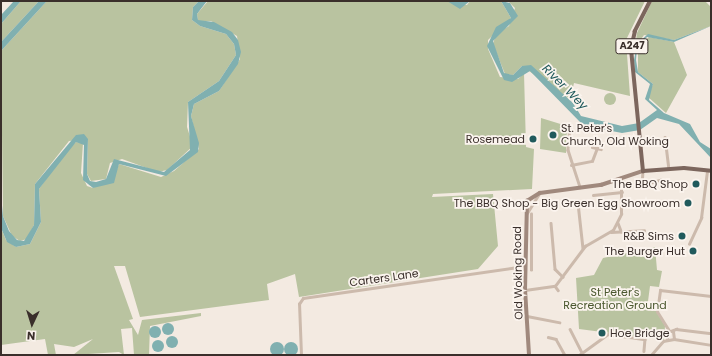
<!DOCTYPE html>
<style>
body{margin:0}
#map{position:relative;width:712px;height:356px;overflow:hidden;background:#f3eae1;font-family:Poppins,sans-serif}
div>[style]{position:absolute}
.green>*{inset:0;background:#b9c3a0}
.round{border-radius:50%}
.water>*{inset:0;background:#80b0b0}
.minor>*{height:2.5px;margin:-1.25px;padding:0 1.25px;transform-origin:1.25px;border-radius:1.25px;background:#ccbaac}
.secondary>*{height:3.5px;margin:-1.75px;padding:0 1.75px;transform-origin:1.75px;border-radius:1.75px;background:#a0897d}
.primary>*{height:4px;margin:-2px;padding:0 2px;transform-origin:2px;border-radius:2px;background:#7c665d}
.dots>*{width:11px;height:11px;translate:-50% -50%;box-sizing:border-box;border:2px solid #fbf4ee;border-radius:50%}
span{translate:-50% -50%;white-space:nowrap;text-align:center;line-height:1.15;-webkit-text-stroke:3.5px #fbf4ee;paint-order:stroke}
.shield-label span{padding:1px 3px;background:#fbf4ee;border:1px solid;border-radius:3px;-webkit-text-stroke-width:0}
.shield-label{font-size:10px;color:#3a2f2b;font-weight:700}
.poi-label{font-size:11px;color:#3a2f2b}
.left{translate:0 -50%;text-align:left}
.right{translate:-100% -50%;text-align:right}
.street-label{font-size:11px;color:#3a2f2b}
.park-label{font-size:11px;color:#4b582f}
.water-label{font-size:12px;color:#205a5c;font-style:italic}
.frame{position:absolute;inset:0;border:2px solid #3a2f2b;pointer-events:none}
.north{position:absolute;left:12px;top:304px;width:40px;height:40px;-webkit-text-stroke:3px #fbf4ee;paint-order:stroke;rotate:184deg;font-size:11px;font-weight:700;line-height:16px;text-align:center;color:#3a2f2b}
.north::after{content:'';display:block;margin:auto;width:14px;height:18px;background:#3a2f2b;clip-path:polygon(50% 0,100% 100%,50% 72%,0 100%)}
</style>
<div id="map">
<div class="green">
<div style="clip-path:polygon(21px 1px,39px 1px,1px 42px,1px 24px)"></div>
<div style="clip-path:polygon(47px 1px,199px 1px,193px 7px,192px 20px,200px 26px,226px 34px,234px 44px,236px 55px,219px 81px,188px 102px,187px 127px,193px 146px,167px 170px,158px 172px,122px 159px,110px 163px,106px 179px,91px 181px,87px 174px,88px 139px,69px 141px,35px 184px,34px 225px,27px 239px,20px 241px,12px 236px,3px 216px,1px 51px)"></div>
<div style="clip-path:polygon(208px 1px,448px 1px,467px 5px,470px 1px,501px 1px,511px 18px,488px 40px,488px 49px,500px 77px,518px 79px,524px 73px,526px 147px,534px 149px,532px 189px,433px 194px,432px 197px,493px 194px,498px 246px,478px 269px,299px 297px,295px 274px,267px 284px,269px 300px,140px 317px,125px 266px,114px 266px,133px 319px,129px 320px,138px 335px,142px 320px,201px 313px,201px 316px,150px 326px,149px 355px,134px 355px,132px 328px,121px 329px,124px 355px,119px 352px,73px 355px,93px 339px,74px 347px,54px 344px,56px 355px,48px 355px,45px 339px,1px 345px,1px 228px,6px 240px,16px 247px,30px 244px,41px 222px,39px 189px,67px 150px,76px 142px,83px 143px,81px 173px,87px 186px,93px 188px,115px 174px,119px 164px,161px 177px,174px 171px,199px 149px,191px 116px,194px 104px,219px 91px,240px 59px,237px 36px,211px 21px,198px 21px,197px 14px)"></div>
<div style="clip-path:polygon(508px 1px,645px 1px,626px 40px,630px 96px,574px 83px,570px 100px,522px 66px,513px 75px,505px 74px,493px 44px,496px 34px,509px 26px,515px 8px)"></div>
<div style="clip-path:polygon(652px 1px,705px 1px,711px 7px,711px 26px,674px 40px,644px 35px,635px 48px,637px 33px)"></div>
<div style="clip-path:polygon(649px 37px,674px 42px,687px 75px,666px 113px,648px 97px,653px 84px,638px 72px,638px 46px)"></div>
<div class="round" style="left:604px;top:93px;width:12px;height:12px"></div>
<div style="clip-path:polygon(541px 118px,567px 126px,566px 153px,540px 149px)"></div>
<div style="clip-path:polygon(655px 247px,657px 270px,662px 271px,659px 287px,650px 286px,647px 309px,656px 311px,665px 326px,664px 340px,579px 329px,576px 278px,594px 275px,603px 258px)"></div>
</div>
<div class="water">
<div style="clip-path:polygon(14px 1px,21px 1px,1px 24px,1px 15px)"></div>
<div style="clip-path:polygon(39px 1px,47px 1px,1px 51px,1px 42px)"></div>
<div style="clip-path:polygon(199px 1px,207px 1px,197px 14px,198px 20px,214px 22px,232px 32px,238px 40px,241px 52px,238px 64px,219px 91px,194px 104px,191px 116px,199px 143px,198px 152px,166px 176px,119px 164px,114px 183px,93px 188px,83px 180px,84px 145px,76px 142px,39px 189px,41px 222px,30px 244px,16px 247px,7px 242px,1px 228px,1px 195px,3px 216px,9px 231px,17px 240px,24px 241px,34px 225px,35px 184px,76px 135px,84px 134px,88px 139px,87px 174px,90px 181px,96px 182px,106px 179px,114px 159px,164px 172px,190px 150px,188px 102px,219px 81px,236px 55px,234px 44px,226px 34px,200px 26px,192px 20px,193px 7px)"></div>
<div style="clip-path:polygon(447px 1px,459px 2px,470px 1px,460px 9px)"></div>
<div style="clip-path:polygon(501px 1px,510px 3px,518px 16px,493px 41px,504px 73px,513px 75px,522px 66px,531px 65px,573px 103px,581px 116px,622px 126px,639px 123px,657px 110px,645px 99px,650px 84px,635px 72px,634px 60px,637px 44px,648px 34px,674px 40px,711px 26px,674px 42px,647px 37px,637px 48px,636px 60px,638px 72px,653px 84px,649px 100px,664px 113px,690px 124px,700px 142px,711px 149px,711px 158px,679px 124px,657px 118px,640px 130px,622px 133px,591px 127px,581px 123px,530px 71px,512px 82px,504px 80px,487px 46px,496px 27px,511px 18px)"></div>
<div class="round" style="left:162px;top:323px;width:12px;height:12px"></div>
<div class="round" style="left:149px;top:326px;width:12px;height:12px"></div>
<div class="round" style="left:166px;top:336px;width:12px;height:12px"></div>
<div class="round" style="left:152px;top:340px;width:12px;height:12px"></div>
<div class="round" style="left:284px;top:342px;width:14px;height:14px"></div>
<div class="round" style="left:270px;top:342px;width:14px;height:14px"></div>
</div>
<div class="minor">
<div style="left:570px;top:126px;width:24px;rotate:95deg"></div>
<div style="left:568px;top:150px;width:39px;rotate:72deg"></div>
<div style="left:665px;top:137px;width:31px;rotate:83deg"></div>
<div style="left:592px;top:147px;width:9px;rotate:13deg"></div>
<div style="left:571px;top:165px;width:21px;rotate:-11deg"></div>
<div style="left:592px;top:161px;width:14px;rotate:-69deg"></div>
<div style="left:643px;top:171px;width:14px;rotate:94deg"></div>
<div style="left:642px;top:185px;width:19px;rotate:-16deg"></div>
<div style="left:593px;top:195px;width:29px;rotate:-6deg"></div>
<div style="left:578px;top:203px;width:45px;rotate:83.7deg"></div>
<div style="left:527px;top:213px;width:22px;rotate:-58deg"></div>
<div style="left:551px;top:223px;width:46px;rotate:85deg"></div>
<div style="left:555px;top:269px;width:11px;rotate:45deg"></div>
<div style="left:618px;top:223px;width:9px;rotate:69deg"></div>
<div style="left:611px;top:232px;width:33px;rotate:-3deg"></div>
<div style="left:689px;top:244px;width:29px;rotate:-65deg"></div>
<div style="left:701px;top:218px;width:47px;rotate:-82.7deg"></div>
<div style="left:531px;top:270px;width:56px;rotate:-90deg"></div>
<div style="left:555px;top:286px;width:5px;rotate:53deg"></div>
<div style="left:525px;top:290px;width:30px;rotate:-8deg"></div>
<div style="left:555px;top:286px;width:50px;rotate:-53.1deg"></div>
<div style="left:585px;top:246px;width:32px;rotate:-30deg"></div>
<div style="left:613px;top:230px;width:18px;rotate:-63deg"></div>
<div style="left:621px;top:214px;width:36px;rotate:-90deg"></div>
<div style="left:527px;top:316px;width:33px;rotate:11deg"></div>
<div style="left:570px;top:329px;width:27px;rotate:63deg"></div>
<div style="left:669px;top:331px;width:22px;rotate:-122deg"></div>
<div style="left:657px;top:312px;width:22px;rotate:-82deg"></div>
<div style="left:660px;top:290px;width:51px;rotate:6.7deg"></div>
<div style="left:548px;top:337px;width:8px;rotate:14deg"></div>
<div style="left:556px;top:339px;width:18px;rotate:61deg"></div>
<div style="left:667px;top:339px;width:7px;rotate:-82deg"></div>
<div style="left:668px;top:332px;width:9px;rotate:-21deg"></div>
<div style="left:676px;top:329px;width:35px;rotate:7deg"></div>
<div style="left:674px;top:339px;width:37px;rotate:9deg"></div>
<div style="left:301px;top:355px;width:51px;rotate:-92.2deg"></div>
<div style="left:299px;top:304px;width:7px;rotate:-56deg"></div>
<div style="left:303px;top:298px;width:224px;rotate:-8.2deg"></div>
<div style="left:579px;top:355px;width:36px;rotate:-36deg"></div>
<div style="left:608px;top:334px;width:37px;rotate:8deg"></div>
<div style="left:645px;top:339px;width:12px;rotate:95deg"></div>
<div style="left:651px;top:355px;width:18px;rotate:-49deg"></div>
<div style="left:663px;top:341px;width:11px;rotate:-10deg"></div>
<div style="left:674px;top:339px;width:7px;rotate:-98deg"></div>
</div>
<div class="secondary">
<div style="left:529px;top:355px;width:65px;rotate:-93.5deg"></div>
<div style="left:525px;top:290px;width:89px;rotate:-88.7deg"></div>
<div style="left:527px;top:201px;width:15px;rotate:-32deg"></div>
<div style="left:540px;top:193px;width:62px;rotate:-7.5deg"></div>
<div style="left:601px;top:185px;width:44px;rotate:-18.4deg"></div>
</div>
<div class="primary">
<div style="left:650px;top:1px;width:34px;rotate:117deg"></div>
<div style="left:635px;top:31px;width:18px;rotate:103deg"></div>
<div style="left:631px;top:49px;width:123px;rotate:84.4deg"></div>
<div style="left:643px;top:171px;width:41px;rotate:-4.2deg"></div>
<div style="left:684px;top:168px;width:27px;rotate:6deg"></div>
</div>
<div class="dots">
<div style="left:553px;top:135px;background:#205a5c"></div>
<div style="left:533px;top:139px;background:#205a5c"></div>
<div style="left:696px;top:184px;background:#205a5c"></div>
<div style="left:688px;top:203px;background:#205a5c"></div>
<div style="left:682px;top:236px;background:#205a5c"></div>
<div style="left:693px;top:251px;background:#205a5c"></div>
<div style="left:602px;top:333px;background:#205a5c"></div>
</div>
<div class="shield-label">
<span style="left:632px;top:46px">A247</span>
</div>
<div class="poi-label">
<span class="left" style="left:561px;top:135px">St. Peter's<br>Church, Old Woking</span>
<span class="right" style="left:525px;top:139px">Rosemead</span>
<span class="right" style="left:688px;top:184px">The BBQ Shop</span>
<span class="right" style="left:680px;top:203px">The BBQ Shop - Big Green Egg Showroom</span>
<span class="right" style="left:674px;top:236px">R&amp;B Sims</span>
<span class="right" style="left:685px;top:251px">The Burger Hut</span>
<span class="left" style="left:610px;top:333px">Hoe Bridge</span>
</div>
<div class="street-label">
<span style="left:518px;top:273px;rotate:-91deg">Old Woking Road</span>
<span style="left:384px;top:278px;rotate:-8deg">Carters Lane</span>
</div>
<div class="park-label">
<span style="left:615px;top:299px">St Peter's<br>Recreation Ground</span>
</div>
<div class="water-label">
<span style="left:565px;top:87px;rotate:45deg">River Wey</span>
</div>
<div class="frame"></div>
<div class="north">N</div>
</div>
